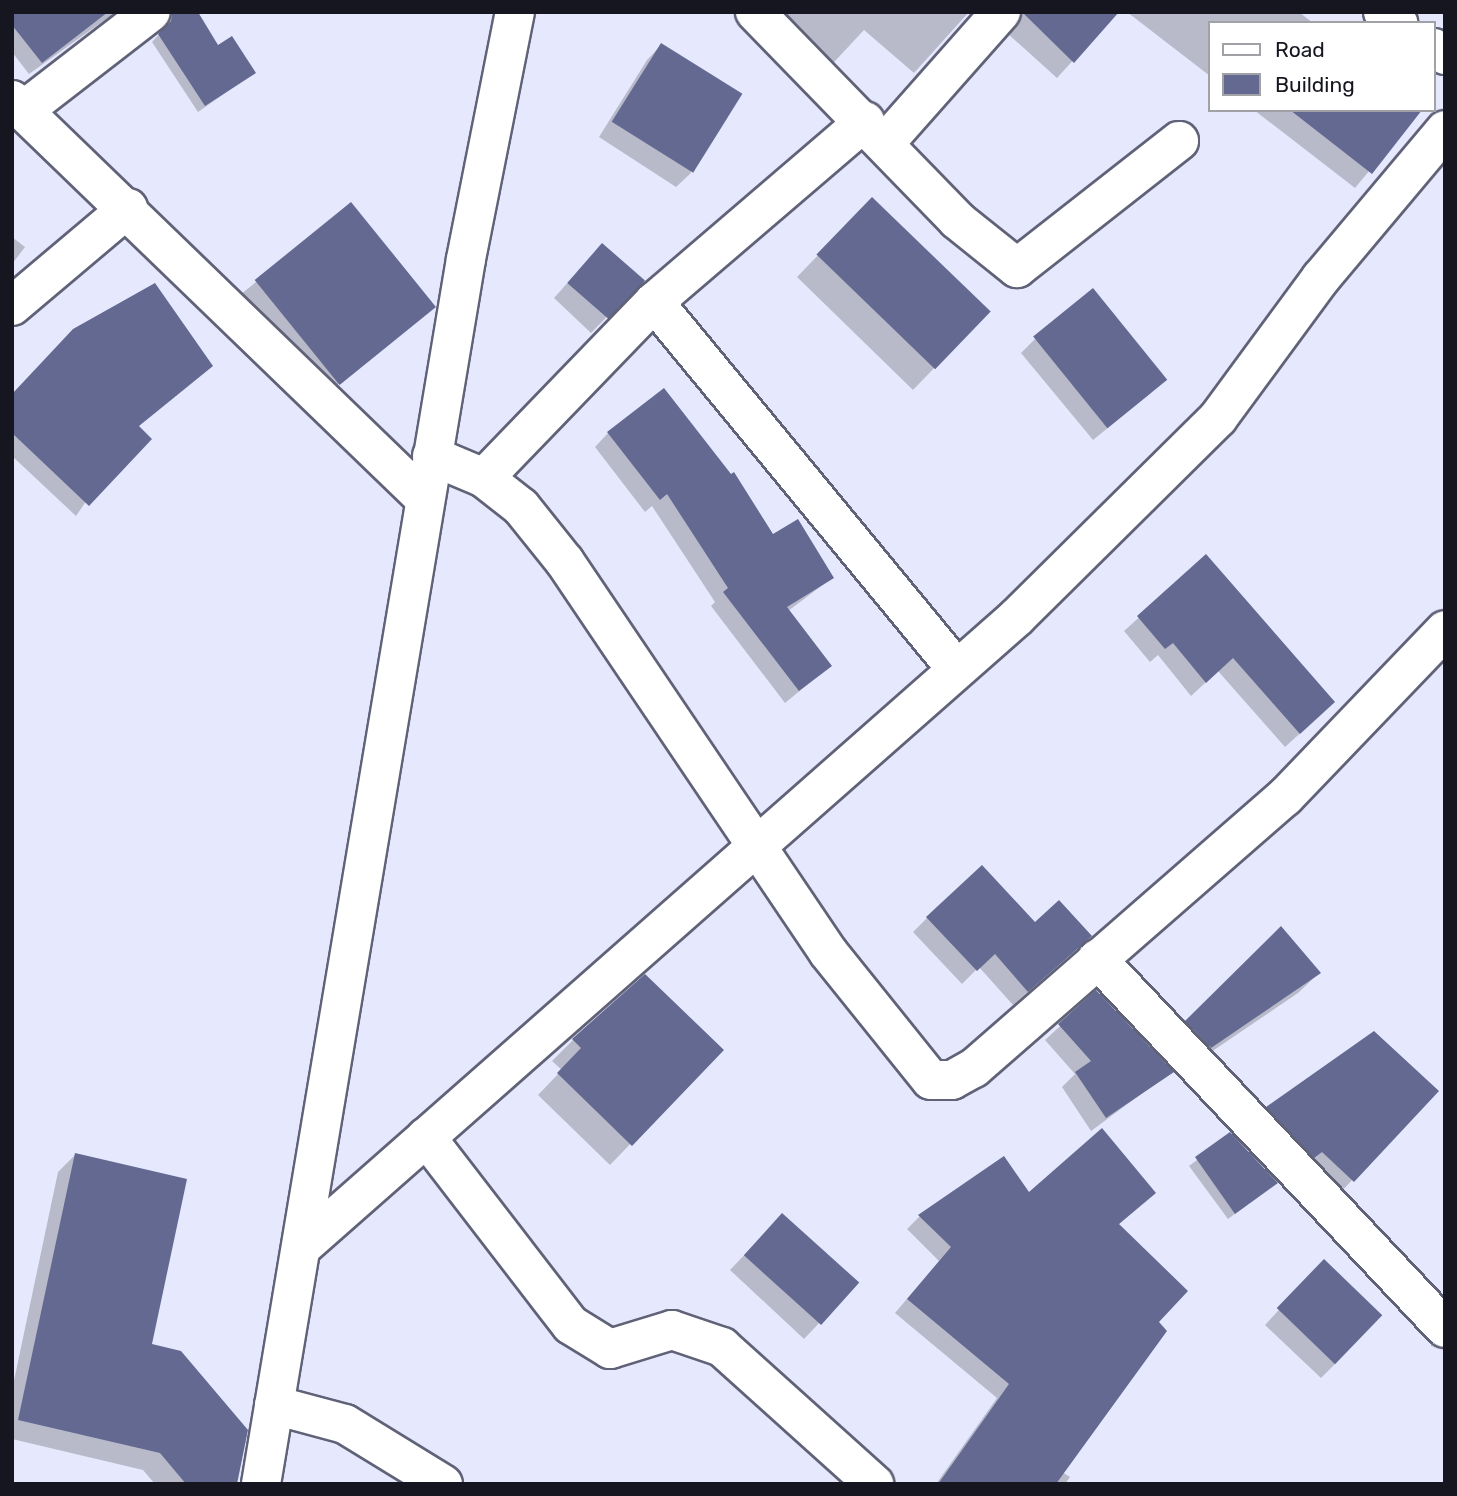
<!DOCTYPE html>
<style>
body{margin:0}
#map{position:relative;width:1457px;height:1496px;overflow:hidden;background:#e6e9fd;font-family:Rubik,sans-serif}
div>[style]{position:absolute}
.shadow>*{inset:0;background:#0003;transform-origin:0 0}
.building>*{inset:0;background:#646991;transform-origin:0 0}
.roads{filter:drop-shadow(2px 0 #606278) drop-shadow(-2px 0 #606278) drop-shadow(0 2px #606278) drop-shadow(0 -2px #606278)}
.minor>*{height:38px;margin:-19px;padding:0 19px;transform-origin:19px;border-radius:19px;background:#fff}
.tertiary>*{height:38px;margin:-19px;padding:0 19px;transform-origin:19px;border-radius:19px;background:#fff}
span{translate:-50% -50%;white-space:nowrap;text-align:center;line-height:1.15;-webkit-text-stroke:5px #fff;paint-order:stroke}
.frame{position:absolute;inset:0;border:14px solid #15161f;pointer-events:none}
.legend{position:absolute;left:1208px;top:21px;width:228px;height:91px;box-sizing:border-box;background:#fff;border:2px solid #a1a2a5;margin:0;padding:9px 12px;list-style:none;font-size:21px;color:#15161f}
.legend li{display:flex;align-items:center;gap:14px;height:35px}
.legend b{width:35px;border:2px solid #a1a2a5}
</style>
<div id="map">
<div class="shadow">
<div style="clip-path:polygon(12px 12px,116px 12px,29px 74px,12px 52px)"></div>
<div style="clip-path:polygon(757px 12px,969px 12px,914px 73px,864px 30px,823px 74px)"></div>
<div style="clip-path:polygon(1001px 12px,1117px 12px,1057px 78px,1007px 33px)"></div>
<div style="clip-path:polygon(1127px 12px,1299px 12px,1313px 23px,1210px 23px,1210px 76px)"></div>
<div style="clip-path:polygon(173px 19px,217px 47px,254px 73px,198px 112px,152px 42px)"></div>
<div style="clip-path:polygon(661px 45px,691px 173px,676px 187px,599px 137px,647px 60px)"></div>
<div style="clip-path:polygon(1254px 110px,1420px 110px,1355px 188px)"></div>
<div style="left:351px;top:205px;width:131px;height:152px;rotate:51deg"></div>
<div style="clip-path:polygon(851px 221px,988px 312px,913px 390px,797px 277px)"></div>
<div style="clip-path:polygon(12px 237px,25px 247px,12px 264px)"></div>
<div style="clip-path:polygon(588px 260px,642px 281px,591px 333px,554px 298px)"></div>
<div style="clip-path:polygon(1035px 339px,1151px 393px,1093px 440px,1021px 353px)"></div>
<div style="clip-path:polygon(211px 365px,137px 427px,76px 516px,12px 456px,12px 396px)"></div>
<div style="clip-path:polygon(608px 433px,832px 578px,788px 611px,830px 666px,785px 703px,711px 606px,715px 602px,652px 506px,645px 512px,595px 447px)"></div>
<div style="clip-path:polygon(1206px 557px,1319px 716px,1285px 747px,1218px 671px,1191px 696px,1158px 655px,1150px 662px,1124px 631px)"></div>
<div style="clip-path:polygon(927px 918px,1035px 925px,1075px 950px,1013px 1005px,979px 967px,962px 984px,913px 932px)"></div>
<div style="clip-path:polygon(1281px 928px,1319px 973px,1298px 993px,1189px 1067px,1166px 1043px)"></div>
<div style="clip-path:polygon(1096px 993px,1171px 1072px,1091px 1131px,1062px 1087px,1075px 1074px,1045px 1040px)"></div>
<div style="clip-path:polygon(573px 1040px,721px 1050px,610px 1165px,538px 1095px,562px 1070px,552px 1061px)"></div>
<div style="clip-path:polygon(1436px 1091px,1338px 1195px,1253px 1122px,1268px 1108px)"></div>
<div style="clip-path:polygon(1230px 1135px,1276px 1183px,1228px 1219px,1189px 1166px)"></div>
<div style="clip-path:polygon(75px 1155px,150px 1345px,235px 1484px,155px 1484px,143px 1470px,12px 1439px,12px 1390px,58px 1172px)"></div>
<div style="clip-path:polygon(1154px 1193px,1118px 1225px,1157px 1322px,1062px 1472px,1070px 1477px,1065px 1484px,936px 1484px,997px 1398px,895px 1313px,939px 1261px,907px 1229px,920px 1216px,1029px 1194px)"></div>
<div style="clip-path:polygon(768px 1230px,857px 1283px,804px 1339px,730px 1270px)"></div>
<div style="clip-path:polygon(1310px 1276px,1335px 1364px,1321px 1378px,1265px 1325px)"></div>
</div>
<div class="building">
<div style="clip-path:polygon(12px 12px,108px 12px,42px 63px,12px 25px)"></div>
<div style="clip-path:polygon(172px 12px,198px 12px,218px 45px,232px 36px,256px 73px,205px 106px,158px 34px,171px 21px)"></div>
<div style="clip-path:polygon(1022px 12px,1119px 12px,1074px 63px)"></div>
<div style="left:661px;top:43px;width:96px;height:93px;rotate:32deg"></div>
<div style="clip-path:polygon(1290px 110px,1422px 110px,1372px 174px)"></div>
<div style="left:872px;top:197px;width:165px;height:80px;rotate:44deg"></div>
<div style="left:351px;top:202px;width:135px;height:124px;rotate:51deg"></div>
<div style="left:602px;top:243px;width:57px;height:53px;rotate:41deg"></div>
<div style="clip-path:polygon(155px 283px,213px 366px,139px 426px,152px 439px,89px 506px,12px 433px,12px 394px,73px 329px)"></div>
<div style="left:1093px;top:288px;width:118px;height:77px;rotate:51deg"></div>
<div style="clip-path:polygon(664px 388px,731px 474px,734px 472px,773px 534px,798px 519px,834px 578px,787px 607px,832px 666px,799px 691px,723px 592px,728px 588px,667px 494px,660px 500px,607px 432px)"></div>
<div style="clip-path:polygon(1206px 554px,1335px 702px,1300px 734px,1233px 658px,1206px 683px,1173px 643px,1165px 649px,1137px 616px)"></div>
<div style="clip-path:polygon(982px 865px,1035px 922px,1059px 900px,1092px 936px,1028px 992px,995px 954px,977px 971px,926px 917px)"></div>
<div style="clip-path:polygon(1281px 926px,1321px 973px,1211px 1048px,1185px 1021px)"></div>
<div style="clip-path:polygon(645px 974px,724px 1050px,632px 1146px,557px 1073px,581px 1048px,572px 1039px)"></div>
<div style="clip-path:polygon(1096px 990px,1174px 1072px,1106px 1118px,1075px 1072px,1091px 1061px,1058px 1024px)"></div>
<div style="clip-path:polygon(1374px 1031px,1439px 1091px,1354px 1182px,1322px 1152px,1314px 1158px,1266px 1107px)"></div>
<div style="clip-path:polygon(1102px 1128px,1156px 1193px,1119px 1224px,1188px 1291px,1159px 1322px,1167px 1331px,1056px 1484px,938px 1484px,1009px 1384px,907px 1299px,951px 1247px,918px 1215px,1004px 1156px,1029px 1192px)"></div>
<div style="clip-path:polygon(1230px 1132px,1278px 1183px,1235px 1214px,1195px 1157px)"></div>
<div style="clip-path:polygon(75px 1153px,187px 1179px,152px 1344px,181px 1351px,248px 1430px,237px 1484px,186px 1484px,160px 1453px,18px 1420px)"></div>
<div style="left:782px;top:1213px;width:104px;height:57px;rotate:42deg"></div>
<div style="left:1324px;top:1259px;width:81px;height:68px;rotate:44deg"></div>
</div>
<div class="roads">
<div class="minor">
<div style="left:755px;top:12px;width:290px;rotate:45.8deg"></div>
<div style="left:957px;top:220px;width:77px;rotate:38.7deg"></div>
<div style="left:1017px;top:268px;width:206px;rotate:-38.1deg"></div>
<div style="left:1383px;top:12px;width:19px;rotate:36deg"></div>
<div style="left:1434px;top:48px;width:13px;rotate:32deg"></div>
<div style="left:12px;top:100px;width:574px;rotate:44.01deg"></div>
<div style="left:24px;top:110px;width:160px;rotate:-37.7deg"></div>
<div style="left:885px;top:143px;width:175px;rotate:-48.5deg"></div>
<div style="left:654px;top:302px;width:476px;rotate:50.5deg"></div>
<div style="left:12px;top:306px;width:152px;rotate:-40.2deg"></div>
<div style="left:432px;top:456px;width:56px;rotate:22.9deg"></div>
<div style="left:484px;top:478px;width:47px;rotate:38.1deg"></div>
<div style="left:521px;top:507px;width:70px;rotate:51.3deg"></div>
<div style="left:565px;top:562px;width:470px;rotate:56deg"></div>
<div style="left:828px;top:952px;width:164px;rotate:51.2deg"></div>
<div style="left:931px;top:1080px;width:21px"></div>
<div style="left:952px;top:1080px;width:25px;rotate:-29deg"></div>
<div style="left:974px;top:1068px;width:413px;rotate:-41.1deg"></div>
<div style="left:1285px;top:797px;width:231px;rotate:-46.2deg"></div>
<div style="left:484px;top:478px;width:245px;rotate:-46deg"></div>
<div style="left:654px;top:302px;width:278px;rotate:-40.6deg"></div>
<div style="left:1097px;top:959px;width:507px;rotate:46.68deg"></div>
<div style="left:426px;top:1137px;width:237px;rotate:52.4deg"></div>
<div style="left:571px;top:1325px;width:46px;rotate:31.6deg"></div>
<div style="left:610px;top:1349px;width:65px;rotate:-17deg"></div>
<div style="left:672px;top:1330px;width:53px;rotate:18.8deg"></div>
<div style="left:722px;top:1347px;width:205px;rotate:42deg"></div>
<div style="left:303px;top:1246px;width:952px;rotate:-41.38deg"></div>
<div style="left:1017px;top:617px;width:283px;rotate:-44.7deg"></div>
<div style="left:1218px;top:418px;width:174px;rotate:-53.7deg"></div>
<div style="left:1321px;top:278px;width:193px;rotate:-50deg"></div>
<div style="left:274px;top:1405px;width:73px;rotate:15deg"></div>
<div style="left:345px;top:1424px;width:115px;rotate:31.5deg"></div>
</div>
<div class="tertiary">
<div style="left:261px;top:1484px;width:1242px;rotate:-80.5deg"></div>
<div style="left:466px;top:259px;width:252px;rotate:-78.8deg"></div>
</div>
</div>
<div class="frame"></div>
<ul class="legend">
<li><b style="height:9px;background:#fff"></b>Road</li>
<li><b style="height:19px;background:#646991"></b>Building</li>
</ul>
</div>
